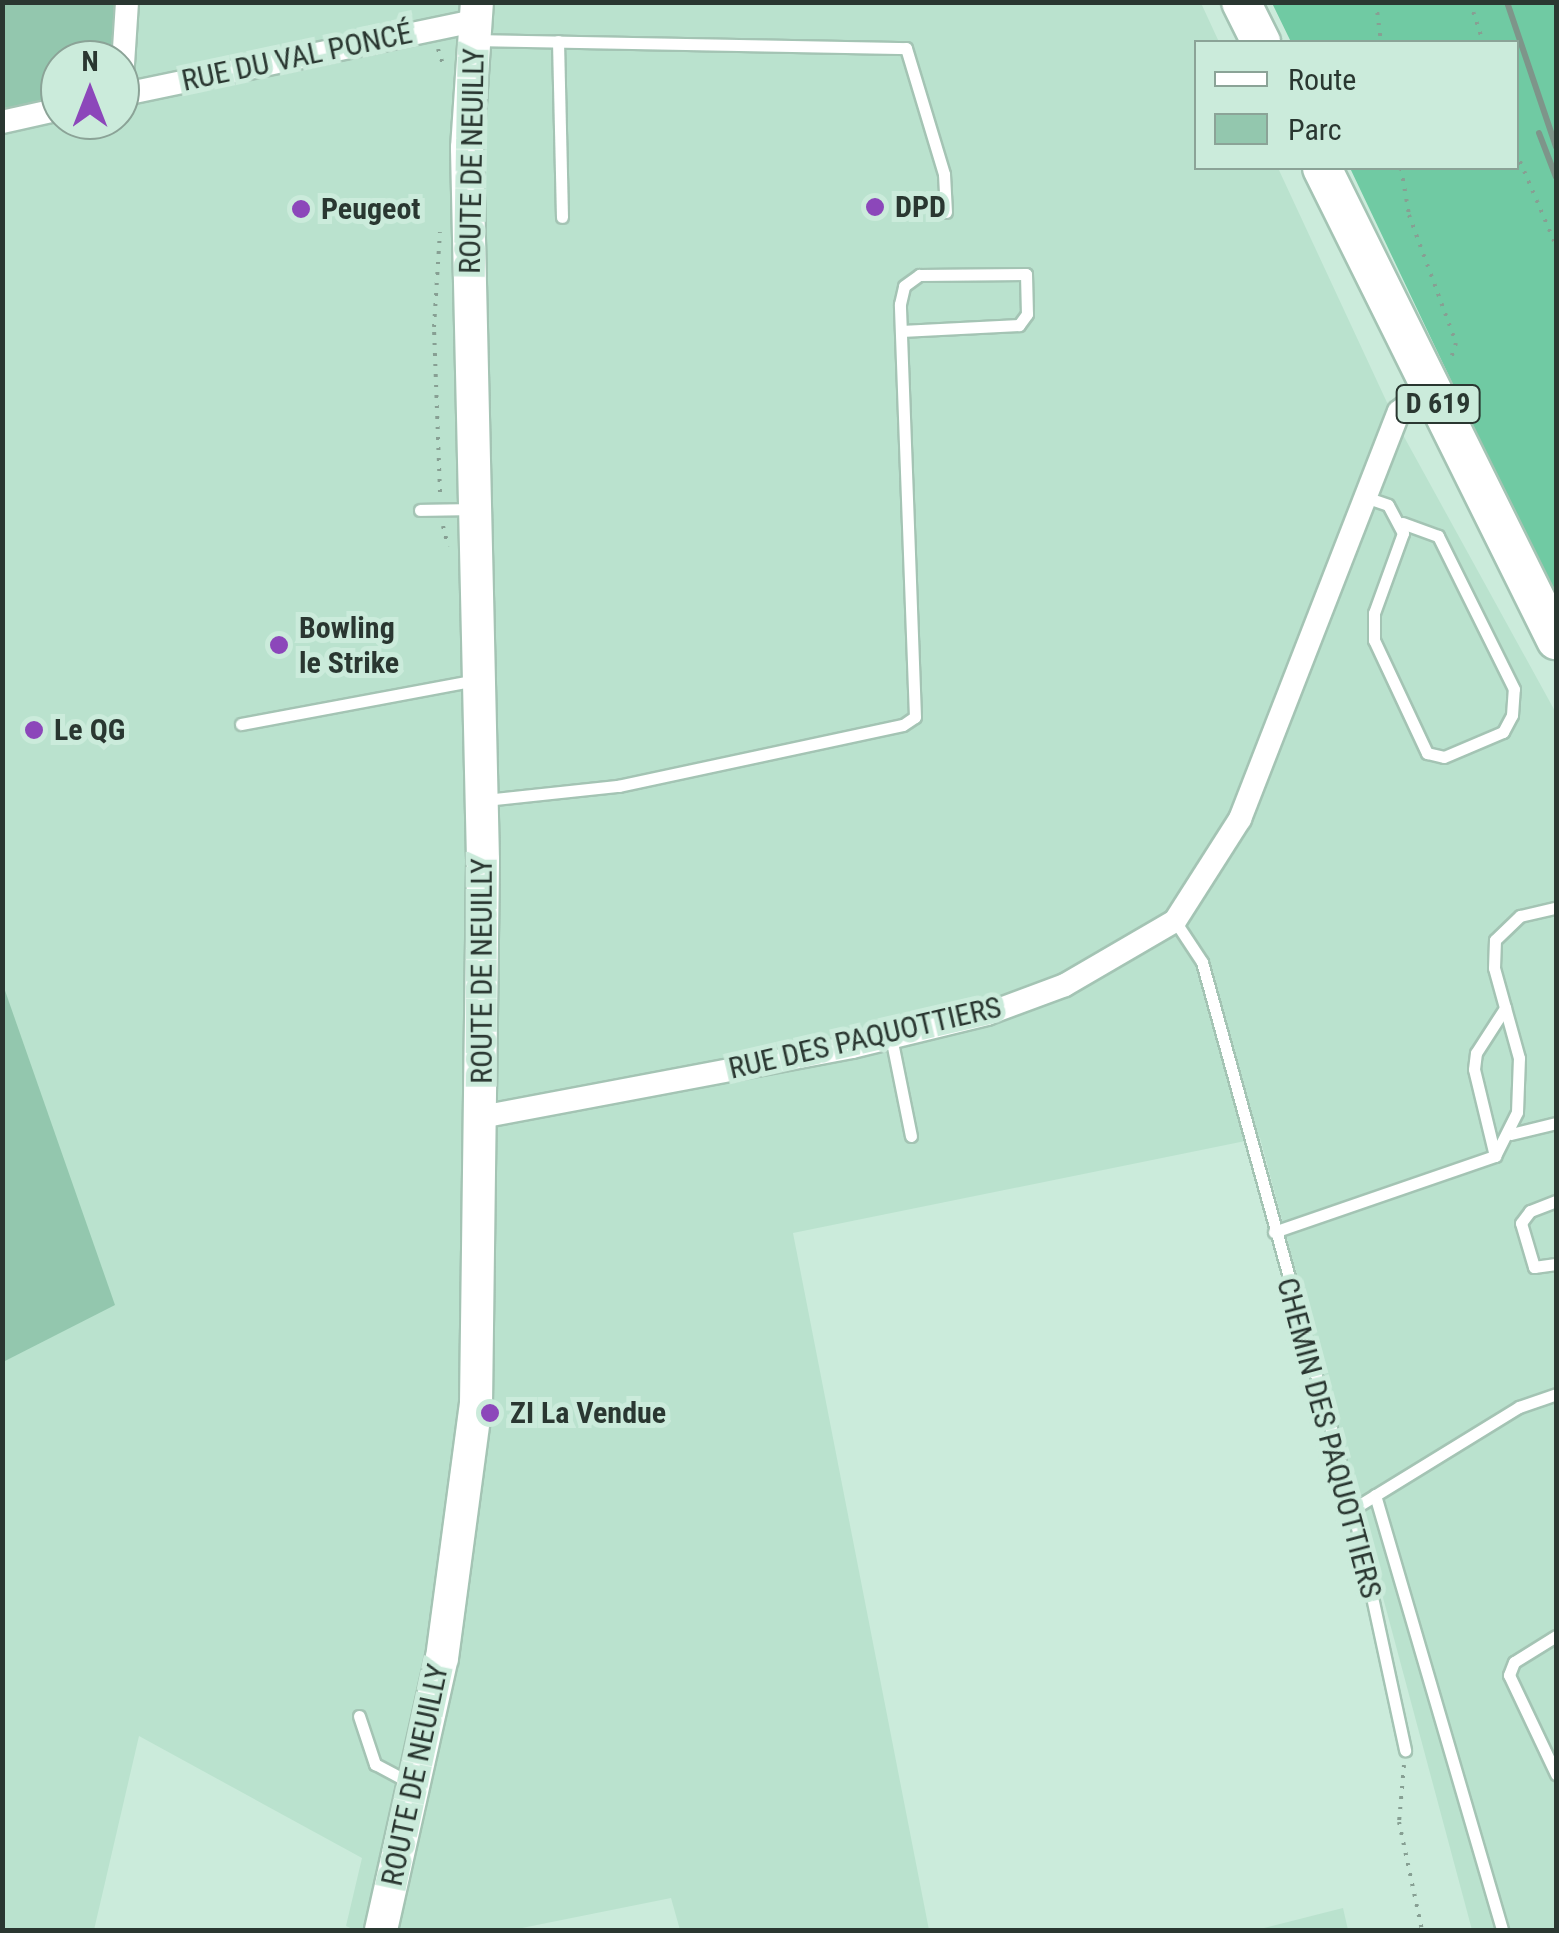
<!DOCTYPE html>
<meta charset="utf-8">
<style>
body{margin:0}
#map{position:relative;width:1559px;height:1933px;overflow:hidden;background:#cbebdb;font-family:"Roboto Condensed",sans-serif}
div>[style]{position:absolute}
.built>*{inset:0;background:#bae2ce}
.green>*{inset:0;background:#93c7ae}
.forest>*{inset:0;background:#70caa3}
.path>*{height:4px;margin-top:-2px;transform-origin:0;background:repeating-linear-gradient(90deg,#879f93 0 2.5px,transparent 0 10.5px)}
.roads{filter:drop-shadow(2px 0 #a4c4b4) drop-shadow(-2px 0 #a4c4b4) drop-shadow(0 2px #a4c4b4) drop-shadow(0 -2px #a4c4b4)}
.service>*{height:11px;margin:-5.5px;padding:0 5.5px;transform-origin:5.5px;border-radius:5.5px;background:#fff}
.minor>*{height:22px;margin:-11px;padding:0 11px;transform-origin:11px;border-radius:11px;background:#fff}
.secondary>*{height:32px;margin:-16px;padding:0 16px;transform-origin:16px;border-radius:16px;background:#fff}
.primary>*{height:38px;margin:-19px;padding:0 19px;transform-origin:19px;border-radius:19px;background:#fff}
.rail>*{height:6px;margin:-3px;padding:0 3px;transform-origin:3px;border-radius:3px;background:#7e958a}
.dots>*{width:28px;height:28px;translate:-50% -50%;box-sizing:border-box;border:5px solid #cbebdb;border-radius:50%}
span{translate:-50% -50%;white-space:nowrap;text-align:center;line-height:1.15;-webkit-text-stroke:10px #cbebdb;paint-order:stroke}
.shield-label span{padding:2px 8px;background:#cbebdb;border:2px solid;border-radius:8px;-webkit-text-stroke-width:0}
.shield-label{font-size:28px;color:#2a3731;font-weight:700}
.street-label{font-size:30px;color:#2a3731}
.poi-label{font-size:30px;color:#2a3731;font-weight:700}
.left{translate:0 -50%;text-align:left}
.frame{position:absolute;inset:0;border:5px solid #2a3731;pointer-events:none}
.legend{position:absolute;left:1194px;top:40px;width:325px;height:130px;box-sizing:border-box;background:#cbebdb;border:2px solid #8ba397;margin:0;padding:12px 18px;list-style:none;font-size:30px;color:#2a3731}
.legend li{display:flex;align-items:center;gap:20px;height:50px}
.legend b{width:50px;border:2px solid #8ba397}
.north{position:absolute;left:40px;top:40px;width:100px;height:100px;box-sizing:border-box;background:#cbebdb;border:2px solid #8ba397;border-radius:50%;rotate:0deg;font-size:28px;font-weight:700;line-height:40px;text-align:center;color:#2a3731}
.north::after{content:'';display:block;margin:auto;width:35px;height:45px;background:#8c47ba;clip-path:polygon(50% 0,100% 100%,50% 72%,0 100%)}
</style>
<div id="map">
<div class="built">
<div style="clip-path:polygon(119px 3px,1201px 3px,1219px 42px,1196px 42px,1196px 168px,1278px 168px,1397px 424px,1556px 713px,1556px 1930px,1472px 1930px,1260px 1138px,793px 1233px,929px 1930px,680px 1930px,671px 1898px,512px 1930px,355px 1930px,346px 1926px,362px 1858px,139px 1736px,94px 1930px,3px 1930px,2px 115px,120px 120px,120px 60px,111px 60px)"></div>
<div style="clip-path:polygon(1343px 1908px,1348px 1930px,1256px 1930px)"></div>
</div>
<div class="green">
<div style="clip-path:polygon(3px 3px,119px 3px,111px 60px,60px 60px,60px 103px,3px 114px)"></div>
<div style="clip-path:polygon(2px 982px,115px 1305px,3px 1362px,2px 1362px)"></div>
</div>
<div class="forest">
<div style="clip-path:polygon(1272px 3px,1556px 3px,1556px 601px,1350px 168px,1516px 168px,1516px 42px,1291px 42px)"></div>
</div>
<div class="path">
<div style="left:1376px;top:2px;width:40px;rotate:82.9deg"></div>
<div style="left:1470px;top:2px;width:42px;rotate:72deg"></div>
<div style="left:438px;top:49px;width:20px;rotate:72deg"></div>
<div style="left:1516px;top:152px;width:102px;rotate:66.9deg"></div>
<div style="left:1401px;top:168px;width:48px;rotate:80.3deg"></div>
<div style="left:1409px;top:215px;width:136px;rotate:69.8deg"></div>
<div style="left:1456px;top:343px;width:20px;rotate:108deg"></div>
<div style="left:440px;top:492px;width:165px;rotate:-92.1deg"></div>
<div style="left:434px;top:327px;width:95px;rotate:-86.4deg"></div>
<div style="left:443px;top:526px;width:21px;rotate:76deg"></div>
<div style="left:1404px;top:1765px;width:57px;rotate:95deg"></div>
<div style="left:1399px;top:1822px;width:110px;rotate:78deg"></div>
</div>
<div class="roads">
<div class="service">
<div style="left:478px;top:40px;width:428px;rotate:1.1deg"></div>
<div style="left:906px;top:48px;width:132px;rotate:73.2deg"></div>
<div style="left:944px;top:174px;width:38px;rotate:87deg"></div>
<div style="left:558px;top:41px;width:176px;rotate:88.7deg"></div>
<div style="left:1365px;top:497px;width:24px;rotate:19deg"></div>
<div style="left:1388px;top:505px;width:32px;rotate:62deg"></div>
<div style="left:1403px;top:533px;width:85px;rotate:109.9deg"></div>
<div style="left:1374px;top:613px;width:27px;rotate:90deg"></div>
<div style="left:1374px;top:640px;width:125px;rotate:64.9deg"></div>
<div style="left:1427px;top:753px;width:17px;rotate:13deg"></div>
<div style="left:1444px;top:757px;width:64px;rotate:-23deg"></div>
<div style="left:1503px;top:732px;width:19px;rotate:-62deg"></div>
<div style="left:1512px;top:715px;width:26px;rotate:-86deg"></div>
<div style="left:1514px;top:689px;width:171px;rotate:-116.4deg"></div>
<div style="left:1438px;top:536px;width:38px;rotate:-160deg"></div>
<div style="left:420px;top:510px;width:50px;rotate:-1.1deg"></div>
<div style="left:241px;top:724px;width:240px;rotate:-10.6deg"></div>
<div style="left:486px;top:800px;width:133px;rotate:-6.1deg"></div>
<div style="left:618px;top:786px;width:291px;rotate:-12.1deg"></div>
<div style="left:903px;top:725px;width:14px;rotate:-34deg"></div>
<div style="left:915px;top:717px;width:413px;rotate:-92.1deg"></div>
<div style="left:900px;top:304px;width:18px;rotate:-77deg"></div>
<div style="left:904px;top:286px;width:19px;rotate:-36deg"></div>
<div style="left:919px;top:275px;width:107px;rotate:-0.5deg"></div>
<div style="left:1026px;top:274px;width:40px;rotate:88.6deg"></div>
<div style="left:1027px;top:314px;width:14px;rotate:126deg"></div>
<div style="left:1019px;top:325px;width:118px;rotate:177.1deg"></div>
<div style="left:1175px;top:921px;width:49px;rotate:56.6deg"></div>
<div style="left:1202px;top:962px;width:567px;rotate:74.57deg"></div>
<div style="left:1353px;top:1509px;width:247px;rotate:77.8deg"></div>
<div style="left:891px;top:1037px;width:101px;rotate:78.6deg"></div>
<div style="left:1511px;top:1134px;width:46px;rotate:-13.7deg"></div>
<div style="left:1495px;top:1156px;width:89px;rotate:-103.6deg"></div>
<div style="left:1474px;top:1069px;width:16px;rotate:-83deg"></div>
<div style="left:1476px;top:1053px;width:54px;rotate:-57.2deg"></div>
<div style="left:1556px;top:1201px;width:28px;rotate:159deg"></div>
<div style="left:1530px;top:1211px;width:15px;rotate:127deg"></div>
<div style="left:1521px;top:1223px;width:46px;rotate:73.5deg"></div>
<div style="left:1534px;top:1267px;width:22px;rotate:-8deg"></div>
<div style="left:1274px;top:1232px;width:234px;rotate:-19deg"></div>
<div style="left:1495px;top:1156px;width:49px;rotate:-63.4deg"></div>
<div style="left:1517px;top:1112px;width:54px;rotate:-87.9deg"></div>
<div style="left:1519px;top:1058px;width:93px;rotate:-105.5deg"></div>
<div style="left:1494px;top:968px;width:28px;rotate:-88deg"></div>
<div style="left:1495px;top:940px;width:35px;rotate:-44deg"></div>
<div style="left:1520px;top:916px;width:37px;rotate:-13deg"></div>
<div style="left:1375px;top:1495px;width:453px;rotate:73.7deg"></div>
<div style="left:1353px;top:1509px;width:195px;rotate:-31.6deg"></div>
<div style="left:1519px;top:1407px;width:39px;rotate:-19deg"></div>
<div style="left:1556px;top:1636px;width:49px;rotate:148.2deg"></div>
<div style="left:1514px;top:1662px;width:14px;rotate:111deg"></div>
<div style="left:1509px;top:1675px;width:110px;rotate:64.6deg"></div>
<div style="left:359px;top:1716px;width:51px;rotate:71.6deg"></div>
<div style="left:375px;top:1764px;width:38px;rotate:28deg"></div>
</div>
<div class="minor">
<div style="left:120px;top:95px;width:363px;rotate:-11.8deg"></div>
<div style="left:121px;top:95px;width:93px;rotate:-86.3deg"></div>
<div style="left:2px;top:122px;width:59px;rotate:-12.6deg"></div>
<div style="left:481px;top:1117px;width:378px;rotate:-10.7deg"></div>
<div style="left:852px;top:1047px;width:139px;rotate:-13.7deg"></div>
<div style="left:987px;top:1014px;width:83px;rotate:-20.4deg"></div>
<div style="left:1065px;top:985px;width:127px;rotate:-30.2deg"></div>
<div style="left:1175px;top:921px;width:121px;rotate:-57.5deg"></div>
<div style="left:1240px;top:819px;width:437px;rotate:-68.7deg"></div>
<div style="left:1399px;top:412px;width:40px;rotate:-41deg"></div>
</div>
<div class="secondary">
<div style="left:381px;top:1930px;width:279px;rotate:-77.4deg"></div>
<div style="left:442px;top:1658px;width:256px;rotate:-82.4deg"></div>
<div style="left:476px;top:1404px;width:544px;rotate:-89.26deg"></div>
<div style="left:483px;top:860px;width:712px;rotate:-91.29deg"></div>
<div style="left:467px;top:148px;width:146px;rotate:-86.1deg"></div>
</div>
<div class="primary">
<div style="left:1241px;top:2px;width:45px;rotate:63.4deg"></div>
<div style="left:1322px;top:168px;width:527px;rotate:63.63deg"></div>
</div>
</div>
<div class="rail">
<div style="left:1507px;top:2px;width:153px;rotate:71.3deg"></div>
<div style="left:1539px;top:133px;width:47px;rotate:68.9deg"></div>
</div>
<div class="dots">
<div style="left:875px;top:207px;background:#8c47ba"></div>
<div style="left:301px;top:209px;background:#8c47ba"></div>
<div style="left:279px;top:645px;background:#8c47ba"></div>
<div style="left:34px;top:730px;background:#8c47ba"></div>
<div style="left:490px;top:1413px;background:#8c47ba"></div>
</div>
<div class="shield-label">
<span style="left:1438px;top:404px">D 619</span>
</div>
<div class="street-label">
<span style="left:297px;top:57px;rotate:-12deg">RUE DU VAL PONCÉ</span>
<span style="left:472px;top:161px;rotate:-89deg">ROUTE DE NEUILLY</span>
<span style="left:482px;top:971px;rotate:-90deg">ROUTE DE NEUILLY</span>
<span style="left:865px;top:1038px;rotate:-13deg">RUE DES PAQUOTTIERS</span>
<span style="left:1329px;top:1438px;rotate:75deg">CHEMIN DES PAQUOTTIERS</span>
<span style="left:415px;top:1775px;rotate:-78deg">ROUTE DE NEUILLY</span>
</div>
<div class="poi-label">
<span class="left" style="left:895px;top:207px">DPD</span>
<span class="left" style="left:321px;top:209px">Peugeot</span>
<span class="left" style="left:299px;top:645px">Bowling<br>le Strike</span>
<span class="left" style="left:54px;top:730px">Le QG</span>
<span class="left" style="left:510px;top:1413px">ZI La Vendue</span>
</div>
<div class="frame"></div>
<ul class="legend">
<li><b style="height:12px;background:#fff"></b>Route</li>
<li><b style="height:28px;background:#93c7ae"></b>Parc</li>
</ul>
<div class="north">N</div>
</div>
